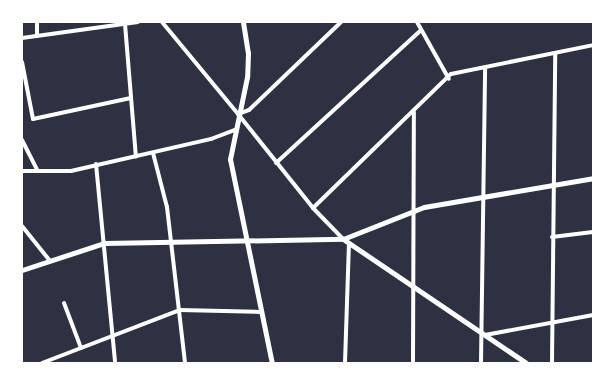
<!DOCTYPE html>
<style>
body{margin:0}
#map{position:relative;width:615px;height:385px;overflow:hidden;background:#2d3142;font-family:"Open Sans",sans-serif}
div>[style]{position:absolute}
.minor>*{height:4px;margin:-2px;padding:0 2px;transform-origin:2px;border-radius:2px;background:#fff}
.tertiary>*{height:5px;margin:-2.5px;padding:0 2.5px;transform-origin:2.5px;border-radius:2.5px;background:#fff}
span{translate:-50% -50%;white-space:nowrap;text-align:center;line-height:1.15;-webkit-text-stroke:3px #fff;paint-order:stroke}
.frame{position:absolute;inset:0;border:23px solid #fff;pointer-events:none}
</style>
<div id="map">
<div class="minor">
<div style="left:162px;top:22px;width:119px;rotate:50.4deg"></div>
<div style="left:238px;top:114px;width:12px;rotate:-20deg"></div>
<div style="left:249px;top:110px;width:127px;rotate:-43.7deg"></div>
<div style="left:417px;top:22px;width:65px;rotate:60.7deg"></div>
<div style="left:125px;top:24px;width:133px;rotate:85.3deg"></div>
<div style="left:37px;top:36px;width:14px;rotate:-90deg"></div>
<div style="left:22px;top:38px;width:117px;rotate:-7.9deg"></div>
<div style="left:22px;top:62px;width:58px;rotate:79.1deg"></div>
<div style="left:33px;top:119px;width:100px;rotate:-12.1deg"></div>
<div style="left:238px;top:114px;width:120px;rotate:51.4deg"></div>
<div style="left:313px;top:208px;width:43px;rotate:45.9deg"></div>
<div style="left:22px;top:140px;width:34px;rotate:63deg"></div>
<div style="left:153px;top:153px;width:56px;rotate:75.5deg"></div>
<div style="left:167px;top:207px;width:157px;rotate:83.4deg"></div>
<div style="left:276px;top:163px;width:195px;rotate:-42.5deg"></div>
<div style="left:96px;top:164px;width:200px;rotate:84.5deg"></div>
<div style="left:22px;top:171px;width:49px"></div>
<div style="left:71px;top:171px;width:144px;rotate:-12.9deg"></div>
<div style="left:211px;top:139px;width:25px;rotate:-21deg"></div>
<div style="left:313px;top:208px;width:192px;rotate:-44.2deg"></div>
<div style="left:451px;top:74px;width:145px;rotate:-11.5deg"></div>
<div style="left:22px;top:226px;width:45px;rotate:51.3deg"></div>
<div style="left:552px;top:237px;width:41px;rotate:-7deg"></div>
<div style="left:64px;top:303px;width:48px;rotate:69.3deg"></div>
<div style="left:485px;top:335px;width:110px;rotate:-10.5deg"></div>
<div style="left:42px;top:363px;width:148px;rotate:-21deg"></div>
<div style="left:180px;top:310px;width:80px;rotate:1.4deg"></div>
<div style="left:345px;top:363px;width:119px;rotate:-88.1deg"></div>
<div style="left:413px;top:363px;width:251px;rotate:-89.8deg"></div>
<div style="left:481px;top:363px;width:296px;rotate:-89.2deg"></div>
<div style="left:552px;top:363px;width:310px;rotate:-89.4deg"></div>
</div>
<div class="tertiary">
<div style="left:243px;top:22px;width:31px;rotate:81deg"></div>
<div style="left:248px;top:53px;width:24px;rotate:92deg"></div>
<div style="left:247px;top:77px;width:84px;rotate:101.7deg"></div>
<div style="left:230px;top:159px;width:208px;rotate:78.4deg"></div>
<div style="left:343px;top:239px;width:221px;rotate:34.1deg"></div>
<div style="left:22px;top:270px;width:86px;rotate:-18.2deg"></div>
<div style="left:104px;top:243px;width:239px;rotate:-1deg"></div>
<div style="left:343px;top:239px;width:87px;rotate:-21.6deg"></div>
<div style="left:424px;top:207px;width:171px;rotate:-9.7deg"></div>
</div>
<div class="frame"></div>
</div>
